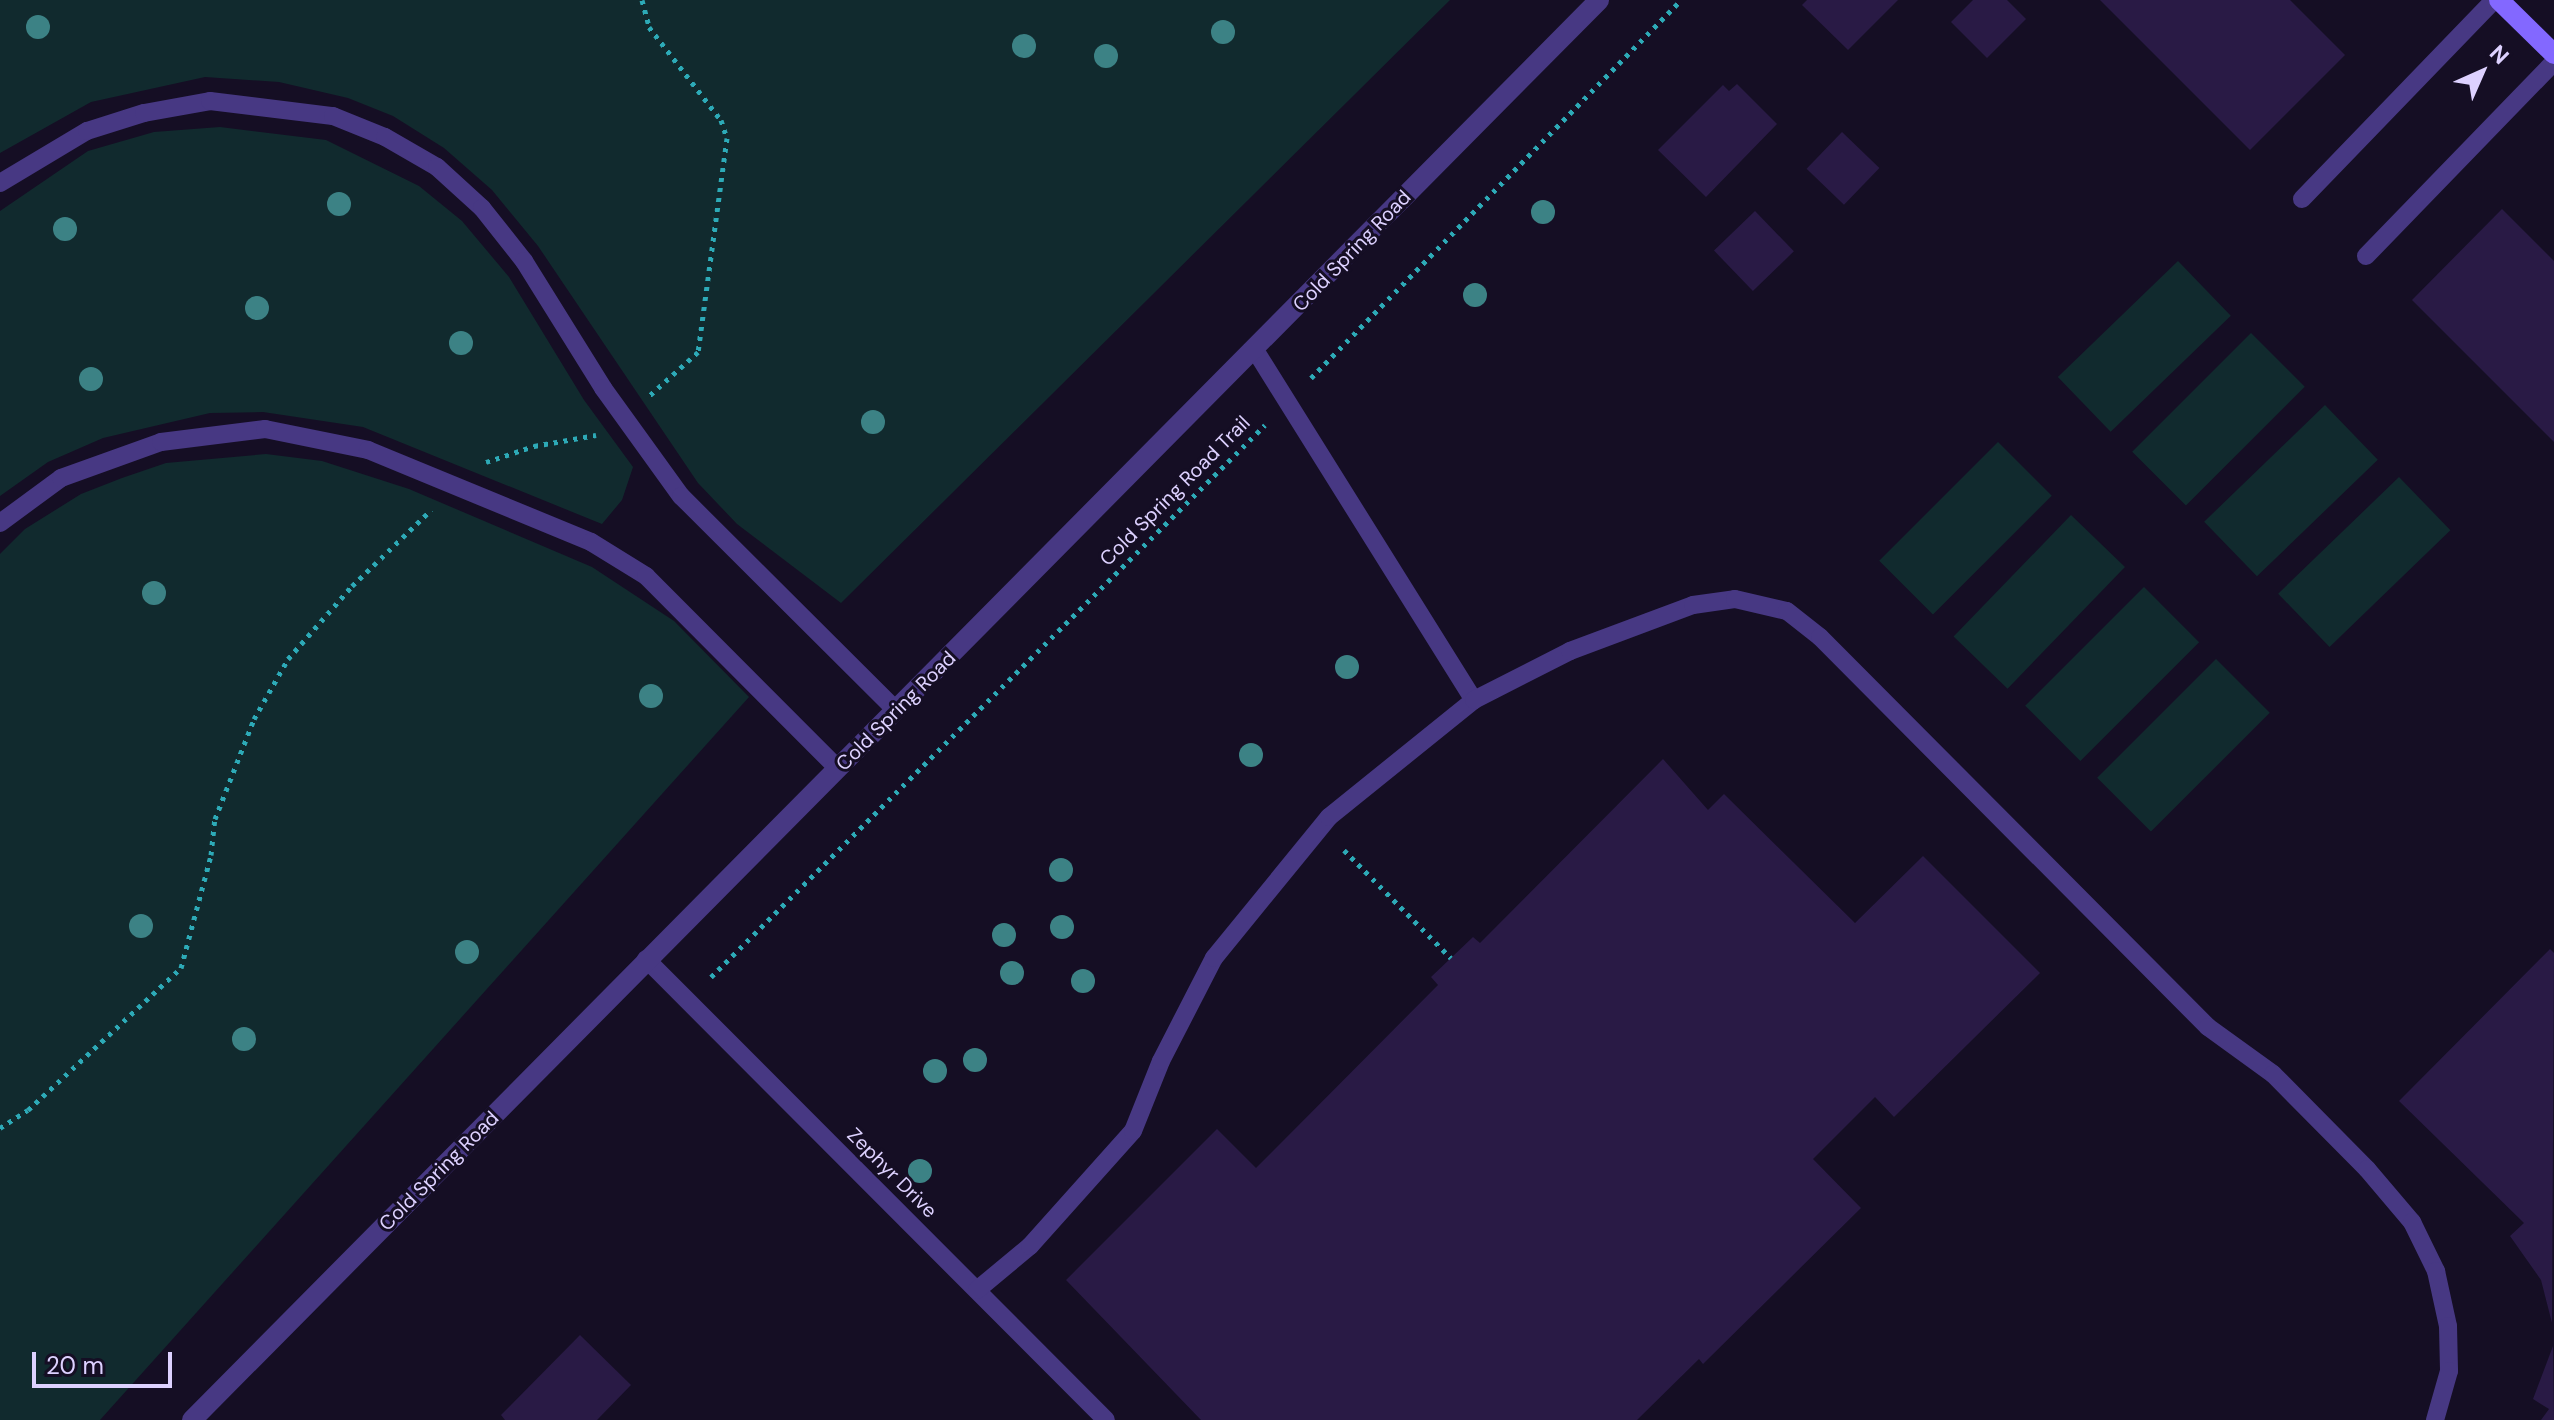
<!DOCTYPE html>
<style>
body{margin:0}
#map{position:relative;width:2554px;height:1420px;overflow:hidden;background:#150e24;font-family:"DM Sans",sans-serif}
div>[style]{position:absolute}
.green>*{inset:0;background:#112a2e;transform-origin:0 0}
.building>*{inset:0;background:#291a45;transform-origin:0 0}
.path>*{height:5px;margin-top:-2.5px;transform-origin:0;background:repeating-linear-gradient(90deg,#2daab7 0 4px,transparent 0 10px)}
.service>*{height:18px;margin:-9px;padding:0 9px;transform-origin:9px;border-radius:9px;background:#473883}
.tertiary>*{height:20px;margin:-10px;padding:0 10px;transform-origin:10px;border-radius:10px;background:#473883}
.secondary>*{height:20px;margin:-10px;padding:0 10px;transform-origin:10px;border-radius:10px;background:#8368ff}
.trees>*{width:24px;height:24px;margin:-12px;border-radius:50%;background:#3c8285}
span{translate:-50% -50%;white-space:nowrap;text-align:center;line-height:1.15;-webkit-text-stroke:6px #150e24;paint-order:stroke}
.street-label{font-size:20px;color:#ddd1ff}
.north{position:absolute;left:2442px;top:32px;width:80px;height:80px;-webkit-text-stroke:6px #150e24;paint-order:stroke;rotate:45deg;font-size:22px;font-weight:700;line-height:32px;text-align:center;color:#ddd1ff}
.north::after{content:'';display:block;margin:auto;width:28px;height:36px;background:#ddd1ff;clip-path:polygon(50% 0,100% 100%,50% 72%,0 100%)}
.scale{position:absolute;left:32px;top:1352px;width:140px;height:36px;box-sizing:border-box;border:4px solid #ddd1ff;border-top:0;padding-left:10px;font-size:24px;line-height:28px;white-space:nowrap;color:#ddd1ff;-webkit-text-stroke:6px #150e24;paint-order:stroke}
</style>
<div id="map">
<div class="green">
<div style="clip-path:polygon(0 0,1450px 0,841px 603px,737px 524px,698px 483px,538px 246px,492px 190px,444px 148px,393px 116px,348px 98px,279px 82px,205px 77px,91px 102px,0 153px)"></div>
<div style="clip-path:polygon(220px 127px,326px 140px,419px 186px,462px 221px,509px 277px,584px 400px,633px 467px,622px 500px,602px 524px,363px 427px,263px 412px,210px 413px,103px 438px,48px 462px,0 496px,0 211px,88px 151px,154px 132px)"></div>
<div style="left:2178px;top:261px;width:76px;height:167px;rotate:46deg"></div>
<div style="left:2251px;top:333px;width:76px;height:168px;rotate:45deg"></div>
<div style="left:2325px;top:405px;width:76px;height:168px;rotate:46deg"></div>
<div style="left:1998px;top:442px;width:76px;height:168px;rotate:45deg"></div>
<div style="clip-path:polygon(266px 454px,322px 461px,409px 489px,592px 567px,674px 621px,749px 697px,100px 1420px,0 1420px,0 554px,25px 529px,81px 494px,122px 478px,166px 463px)"></div>
<div style="left:2399px;top:477px;width:74px;height:168px;rotate:46deg"></div>
<div style="left:2071px;top:515px;width:75px;height:169px;rotate:44deg"></div>
<div style="left:2144px;top:587px;width:78px;height:168px;rotate:45deg"></div>
<div style="left:2216px;top:659px;width:76px;height:168px;rotate:45deg"></div>
</div>
<div class="building">
<div style="clip-path:polygon(1807px 0,1898px 0,1848px 50px,1802px 5px)"></div>
<div style="clip-path:polygon(1973px 0,2007px 0,2026px 19px,1987px 58px,1951px 22px)"></div>
<div style="clip-path:polygon(2100px 0,2290px 0,2345px 55px,2250px 150px)"></div>
<div style="clip-path:polygon(1737px 84px,1777px 124px,1706px 197px,1658px 150px,1723px 85px,1729px 91px)"></div>
<div style="left:1842px;top:132px;width:52px;height:51px;rotate:44deg"></div>
<div style="clip-path:polygon(2502px 209px,2554px 261px,2554px 442px,2412px 300px)"></div>
<div style="left:1755px;top:211px;width:56px;height:57px;rotate:46deg"></div>
<div style="clip-path:polygon(1663px 759px,1708px 810px,1724px 794px,1855px 923px,1923px 856px,2040px 973px,1894px 1117px,1875px 1097px,1813px 1159px,1861px 1208px,1703px 1364px,1699px 1359px,1637px 1420px,1201px 1420px,1066px 1280px,1217px 1129px,1256px 1168px,1438px 985px,1431px 977px,1473px 937px,1480px 943px)"></div>
<div style="clip-path:polygon(2550px 949px,2554px 953px,2552px 1323px,2541px 1280px,2510px 1236px,2524px 1223px,2399px 1101px)"></div>
<div style="clip-path:polygon(580px 1335px,631px 1385px,597px 1420px,505px 1420px,501px 1415px)"></div>
<div style="clip-path:polygon(2553px 1346px,2554px 1420px,2541px 1420px,2549px 1409px,2533px 1399px)"></div>
</div>
<div class="path">
<div style="left:642px;top:0;width:28px;rotate:75deg"></div>
<div style="left:649px;top:27px;width:118px;rotate:52.3deg"></div>
<div style="left:721px;top:120px;width:19px;rotate:72deg"></div>
<div style="left:727px;top:138px;width:216px;rotate:97.7deg"></div>
<div style="left:698px;top:352px;width:66px;rotate:138.1deg"></div>
<div style="left:1311px;top:378px;width:529px;rotate:-45.61deg"></div>
<div style="left:486px;top:462px;width:51px;rotate:-18.4deg"></div>
<div style="left:534px;top:446px;width:63px;rotate:-10.1deg"></div>
<div style="left:1344px;top:850px;width:152px;rotate:45.3deg"></div>
<div style="left:711px;top:977px;width:782px;rotate:-44.9deg"></div>
<div style="left:0;top:1128px;width:33px;rotate:-33deg"></div>
<div style="left:28px;top:1110px;width:209px;rotate:-42.9deg"></div>
<div style="left:181px;top:968px;width:117px;rotate:-75.1deg"></div>
<div style="left:211px;top:855px;width:36px;rotate:-84deg"></div>
<div style="left:215px;top:819px;width:107px;rotate:-68.7deg"></div>
<div style="left:254px;top:719px;width:69px;rotate:-60.5deg"></div>
<div style="left:288px;top:659px;width:97px;rotate:-48.8deg"></div>
<div style="left:352px;top:586px;width:110px;rotate:-43.9deg"></div>
</div>
<div class="service">
<div style="left:0;top:183px;width:101px;rotate:-30.9deg"></div>
<div style="left:87px;top:131px;width:60px;rotate:-17.5deg"></div>
<div style="left:144px;top:113px;width:67px;rotate:-10.3deg"></div>
<div style="left:210px;top:101px;width:124px;rotate:7deg"></div>
<div style="left:333px;top:116px;width:56px;rotate:22deg"></div>
<div style="left:385px;top:137px;width:60px;rotate:30deg"></div>
<div style="left:437px;top:167px;width:61px;rotate:42.3deg"></div>
<div style="left:482px;top:208px;width:68px;rotate:51.6deg"></div>
<div style="left:524px;top:261px;width:150px;rotate:58.1deg"></div>
<div style="left:603px;top:388px;width:133px;rotate:54.2deg"></div>
<div style="left:681px;top:496px;width:303px;rotate:44.9deg"></div>
<div style="left:2302px;top:199px;width:277px;rotate:-46deg"></div>
<div style="left:2366px;top:256px;width:270px;rotate:-45.9deg"></div>
<div style="left:1255px;top:350px;width:413px;rotate:58deg"></div>
<div style="left:0;top:523px;width:76px;rotate:-36.4deg"></div>
<div style="left:61px;top:478px;width:106px;rotate:-19.8deg"></div>
<div style="left:161px;top:442px;width:105px;rotate:-7.1deg"></div>
<div style="left:265px;top:429px;width:105px;rotate:11.5deg"></div>
<div style="left:368px;top:450px;width:241px;rotate:22.4deg"></div>
<div style="left:591px;top:542px;width:65px;rotate:31.7deg"></div>
<div style="left:646px;top:576px;width:272px;rotate:45.1deg"></div>
<div style="left:646px;top:959px;width:651px;rotate:45.06deg"></div>
<div style="left:977px;top:1290px;width:69px;rotate:-39.7deg"></div>
<div style="left:1030px;top:1246px;width:154px;rotate:-48.2deg"></div>
<div style="left:1133px;top:1131px;width:75px;rotate:-68.2deg"></div>
<div style="left:1161px;top:1061px;width:116px;rotate:-62.8deg"></div>
<div style="left:1214px;top:958px;width:182px;rotate:-50.8deg"></div>
<div style="left:1329px;top:817px;width:186px;rotate:-38.9deg"></div>
<div style="left:1474px;top:700px;width:108px;rotate:-27deg"></div>
<div style="left:1570px;top:651px;width:131px;rotate:-20.5deg"></div>
<div style="left:1693px;top:605px;width:42px;rotate:-8.1deg"></div>
<div style="left:1735px;top:599px;width:53px;rotate:13deg"></div>
<div style="left:1787px;top:611px;width:42px;rotate:38.2deg"></div>
<div style="left:1820px;top:637px;width:550px;rotate:45.15deg"></div>
<div style="left:2208px;top:1027px;width:80px;rotate:35.9deg"></div>
<div style="left:2273px;top:1074px;width:134px;rotate:45.3deg"></div>
<div style="left:2367px;top:1169px;width:70px;rotate:49.7deg"></div>
<div style="left:2412px;top:1222px;width:55px;rotate:63.9deg"></div>
<div style="left:2436px;top:1271px;width:56px;rotate:77.7deg"></div>
<div style="left:2448px;top:1326px;width:45px;rotate:88.7deg"></div>
<div style="left:2449px;top:1371px;width:51px;rotate:105.9deg"></div>
</div>
<div class="tertiary">
<div style="left:192px;top:1420px;width:1999px;rotate:-45.26deg"></div>
</div>
<div class="secondary">
<div style="left:2499px;top:0;width:77px;rotate:44.5deg"></div>
</div>
<div class="trees">
<div style="left:38px;top:27px"></div>
<div style="left:1223px;top:32px"></div>
<div style="left:1024px;top:46px"></div>
<div style="left:1106px;top:56px"></div>
<div style="left:339px;top:204px"></div>
<div style="left:1543px;top:212px"></div>
<div style="left:65px;top:229px"></div>
<div style="left:1475px;top:295px"></div>
<div style="left:257px;top:308px"></div>
<div style="left:461px;top:343px"></div>
<div style="left:91px;top:379px"></div>
<div style="left:873px;top:422px"></div>
<div style="left:154px;top:593px"></div>
<div style="left:1347px;top:667px"></div>
<div style="left:651px;top:696px"></div>
<div style="left:1251px;top:755px"></div>
<div style="left:1061px;top:870px"></div>
<div style="left:141px;top:926px"></div>
<div style="left:1062px;top:927px"></div>
<div style="left:1004px;top:935px"></div>
<div style="left:467px;top:952px"></div>
<div style="left:1012px;top:973px"></div>
<div style="left:1083px;top:981px"></div>
<div style="left:244px;top:1039px"></div>
<div style="left:975px;top:1060px"></div>
<div style="left:935px;top:1071px"></div>
<div style="left:920px;top:1171px"></div>
</div>
<div class="street-label">
<span style="left:1352px;top:251px;rotate:-46deg">Cold Spring Road</span>
<span style="left:1175px;top:491px;rotate:-45deg">Cold Spring Road Trail</span>
<span style="left:896px;top:711px;rotate:-45deg">Cold Spring Road</span>
<span style="left:439px;top:1171px;rotate:-45deg">Cold Spring Road</span>
<span style="left:892px;top:1173px;rotate:45deg">Zephyr Drive</span>
</div>
<div class="north">N</div>
<div class="scale">20 m</div>
</div>
